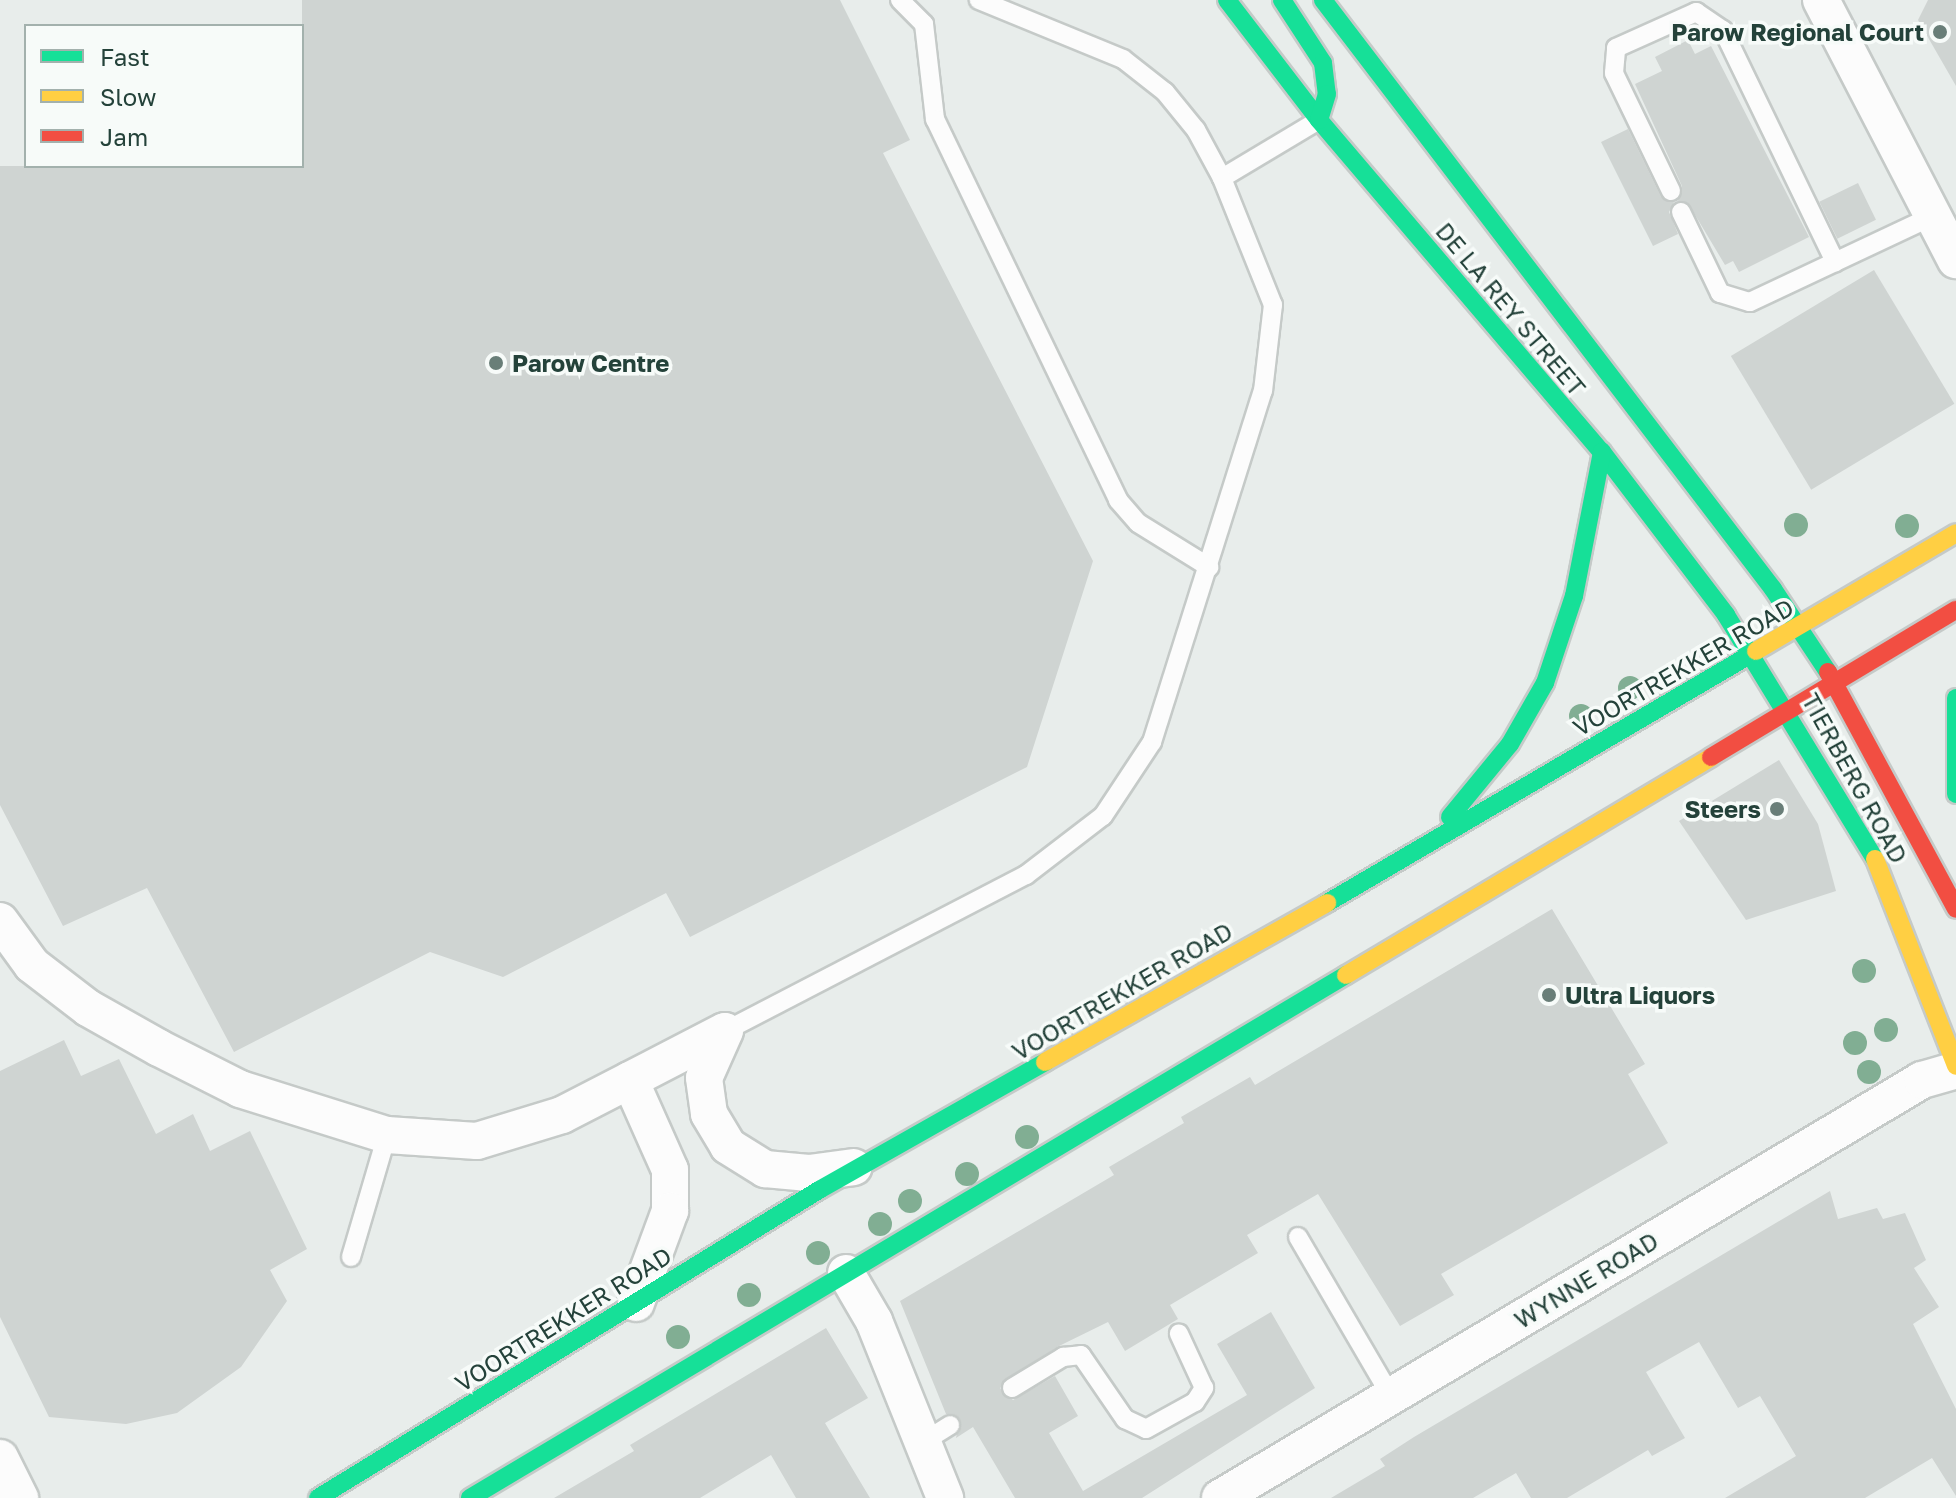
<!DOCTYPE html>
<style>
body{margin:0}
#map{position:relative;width:1956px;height:1498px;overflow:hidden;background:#e8edeb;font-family:"Golos Text",sans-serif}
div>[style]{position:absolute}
.building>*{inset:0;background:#cfd4d2;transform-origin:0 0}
.roads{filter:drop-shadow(2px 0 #c5cac8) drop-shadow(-2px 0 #c5cac8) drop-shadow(0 2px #c5cac8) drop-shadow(0 -2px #c5cac8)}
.lane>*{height:18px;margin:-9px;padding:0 9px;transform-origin:9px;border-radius:9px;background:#fcfcfc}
.street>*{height:36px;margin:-18px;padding:0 18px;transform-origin:18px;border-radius:18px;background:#fcfcfc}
.fast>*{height:18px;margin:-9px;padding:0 9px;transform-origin:9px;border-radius:9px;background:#16e098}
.slow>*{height:18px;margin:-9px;padding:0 9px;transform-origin:9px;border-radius:9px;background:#ffcf43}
.jam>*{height:18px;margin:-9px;padding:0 9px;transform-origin:9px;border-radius:9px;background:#f24e42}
.trees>*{width:24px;height:24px;margin:-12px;border-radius:50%;background:#81ae93}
.dots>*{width:22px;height:22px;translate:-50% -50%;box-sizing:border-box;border:4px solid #f7fbf9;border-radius:50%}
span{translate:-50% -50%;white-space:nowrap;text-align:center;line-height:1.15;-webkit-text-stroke:7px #f7fbf9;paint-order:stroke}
.poi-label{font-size:24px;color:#24423a;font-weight:700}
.right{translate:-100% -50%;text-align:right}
.left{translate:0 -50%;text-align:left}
.street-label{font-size:24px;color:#24423a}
.legend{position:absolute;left:24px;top:24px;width:280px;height:144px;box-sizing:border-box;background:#f7fbf9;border:2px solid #a3b1ad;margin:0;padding:10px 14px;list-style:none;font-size:24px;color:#24423a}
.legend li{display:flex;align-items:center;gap:16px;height:40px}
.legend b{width:40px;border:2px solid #a3b1ad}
</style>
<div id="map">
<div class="building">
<div style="clip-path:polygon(302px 0,840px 0,910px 140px,883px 153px,1093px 561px,1027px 767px,690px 937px,666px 893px,503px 977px,430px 952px,234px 1052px,147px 888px,63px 926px,0 805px,0 166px,302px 166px)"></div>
<div style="clip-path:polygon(1928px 0,1956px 0,1956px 86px,1918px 20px)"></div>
<div style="clip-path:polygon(1688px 40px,1695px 54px,1711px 46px,1809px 237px,1739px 272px,1733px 261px,1725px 265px,1688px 203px,1678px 201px,1682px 186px,1635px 84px,1662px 71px,1655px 57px)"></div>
<div style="clip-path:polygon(1628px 129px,1661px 197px,1674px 202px,1669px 212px,1678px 234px,1653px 246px,1601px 142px)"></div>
<div style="left:1858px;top:183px;width:41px;height:43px;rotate:64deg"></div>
<div style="left:1874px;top:270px;width:156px;height:167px;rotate:59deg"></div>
<div style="clip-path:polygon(1779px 760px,1818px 824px,1836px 891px,1746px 920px,1679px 821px)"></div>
<div style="clip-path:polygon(1552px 909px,1645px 1064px,1628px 1074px,1668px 1143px,1441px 1274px,1454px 1295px,1400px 1326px,1318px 1194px,1247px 1235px,1258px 1253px,1170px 1305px,1178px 1319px,1125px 1351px,1108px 1322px,1057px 1347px,1000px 1388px,1013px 1400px,1055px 1376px,1078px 1416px,1049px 1433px,1083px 1491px,1247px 1395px,1217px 1344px,1271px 1312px,1315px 1388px,1142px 1498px,1015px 1498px,973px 1427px,956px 1438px,960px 1419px,946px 1414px,900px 1301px,1114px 1175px,1109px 1167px,1184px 1123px,1181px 1117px,1250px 1077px,1255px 1085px)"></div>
<div style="clip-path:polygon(64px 1040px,81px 1076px,119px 1059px,156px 1134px,193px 1114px,210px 1151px,250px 1131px,307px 1249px,270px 1270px,287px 1301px,241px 1367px,177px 1413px,126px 1424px,49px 1417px,0 1317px,0 1071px)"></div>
<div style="clip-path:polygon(1830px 1191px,1838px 1219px,1877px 1208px,1883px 1219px,1905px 1213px,1926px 1260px,1914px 1268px,1939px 1307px,1913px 1324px,1956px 1409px,1956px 1496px,1932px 1458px,1865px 1498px,1725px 1498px,1796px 1456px,1760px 1396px,1738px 1408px,1699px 1342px,1646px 1372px,1685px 1438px,1652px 1456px,1648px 1450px,1567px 1498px,1531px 1498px,1516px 1473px,1473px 1498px,1331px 1498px,1385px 1466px,1380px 1459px,1414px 1437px)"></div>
<div style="clip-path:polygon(826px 1328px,868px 1398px,825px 1423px,870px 1498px,796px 1498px,771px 1455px,700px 1498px,554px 1498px,634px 1451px,630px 1445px)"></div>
</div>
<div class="roads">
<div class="lane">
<div style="left:900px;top:0;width:34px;rotate:45deg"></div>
<div style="left:924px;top:24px;width:96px;rotate:83.4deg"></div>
<div style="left:935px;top:119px;width:423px;rotate:64.3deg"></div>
<div style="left:1118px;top:500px;width:30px;rotate:49deg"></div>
<div style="left:1138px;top:523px;width:84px;rotate:31.8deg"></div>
<div style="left:1222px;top:178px;width:113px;rotate:-30.9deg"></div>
<div style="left:1671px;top:191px;width:131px;rotate:-115.8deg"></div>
<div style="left:1614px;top:73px;width:25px;rotate:-85deg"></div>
<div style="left:1616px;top:48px;width:88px;rotate:-24.2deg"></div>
<div style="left:1696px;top:12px;width:32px;rotate:34deg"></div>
<div style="left:1723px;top:30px;width:258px;rotate:64.2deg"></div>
<div style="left:1681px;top:212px;width:90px;rotate:64.3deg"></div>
<div style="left:1720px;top:293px;width:31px;rotate:17deg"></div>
<div style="left:1750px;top:302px;width:202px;rotate:-25.2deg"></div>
<div style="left:725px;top:1031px;width:339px;rotate:-27.4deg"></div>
<div style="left:1026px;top:875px;width:97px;rotate:-37.5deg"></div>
<div style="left:1103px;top:816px;width:89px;rotate:-56.5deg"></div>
<div style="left:1152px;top:742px;width:368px;rotate:-72.5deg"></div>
<div style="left:1263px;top:391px;width:87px;rotate:-83.4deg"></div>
<div style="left:1273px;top:305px;width:137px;rotate:-111.9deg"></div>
<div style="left:1222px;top:178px;width:55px;rotate:-118.4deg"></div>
<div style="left:1196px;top:130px;width:49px;rotate:-129.2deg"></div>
<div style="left:1165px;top:92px;width:53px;rotate:-141.8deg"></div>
<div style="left:1123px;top:59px;width:156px;rotate:-157.7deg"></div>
<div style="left:1298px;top:1237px;width:184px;rotate:59.7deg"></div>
<div style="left:351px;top:1257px;width:127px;rotate:-73.6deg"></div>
<div style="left:1012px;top:1388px;width:60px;rotate:-31.3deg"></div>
<div style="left:1063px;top:1357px;width:18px;rotate:-6deg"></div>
<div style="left:1081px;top:1355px;width:78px;rotate:55.5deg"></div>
<div style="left:1125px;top:1419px;width:23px;rotate:25deg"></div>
<div style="left:1146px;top:1429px;width:56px;rotate:-28.9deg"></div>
<div style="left:1195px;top:1402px;width:17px;rotate:-57deg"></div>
<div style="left:1204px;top:1388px;width:60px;rotate:-114.8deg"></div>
<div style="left:923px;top:1442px;width:32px;rotate:-32deg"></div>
</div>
<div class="street">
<div style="left:1821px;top:0;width:293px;rotate:62.6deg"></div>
<div style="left:0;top:921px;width:54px;rotate:54deg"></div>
<div style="left:32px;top:965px;width:71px;rotate:37.5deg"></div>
<div style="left:88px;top:1008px;width:81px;rotate:29.4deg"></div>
<div style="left:159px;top:1048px;width:91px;rotate:26.8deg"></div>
<div style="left:240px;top:1089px;width:154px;rotate:17.4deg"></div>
<div style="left:387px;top:1135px;width:90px;rotate:3.8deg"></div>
<div style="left:477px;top:1141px;width:89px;rotate:-17deg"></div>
<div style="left:562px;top:1115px;width:183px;rotate:-27.3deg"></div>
<div style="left:725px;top:1031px;width:51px;rotate:114.1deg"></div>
<div style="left:704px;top:1078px;width:36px;rotate:82deg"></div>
<div style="left:709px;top:1114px;width:37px;rotate:59deg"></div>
<div style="left:728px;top:1146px;width:44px;rotate:31.9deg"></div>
<div style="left:765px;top:1169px;width:44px;rotate:5.2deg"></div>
<div style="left:809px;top:1173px;width:45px;rotate:-7.6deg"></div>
<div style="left:630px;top:1080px;width:98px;rotate:66deg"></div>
<div style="left:670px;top:1170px;width:41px;rotate:90deg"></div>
<div style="left:670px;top:1211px;width:98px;rotate:110.3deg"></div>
<div style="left:846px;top:1273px;width:56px;rotate:59.7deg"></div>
<div style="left:874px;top:1321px;width:191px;rotate:68.1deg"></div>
<div style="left:0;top:1458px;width:45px;rotate:63.4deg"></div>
<div style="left:1220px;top:1498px;width:817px;rotate:-30.77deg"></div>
<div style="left:1922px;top:1080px;width:35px;rotate:-16deg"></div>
</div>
<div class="fast">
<div style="left:1227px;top:0;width:151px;rotate:52.5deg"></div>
<div style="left:1319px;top:120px;width:436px;rotate:49.6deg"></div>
<div style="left:1602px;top:452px;width:205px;rotate:52.7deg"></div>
<div style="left:1726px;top:615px;width:286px;rotate:58.6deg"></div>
<div style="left:1282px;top:0;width:75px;rotate:56.9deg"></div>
<div style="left:1323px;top:63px;width:31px;rotate:83deg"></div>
<div style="left:1327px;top:94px;width:27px;rotate:107deg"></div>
<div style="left:1323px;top:0;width:741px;rotate:52.62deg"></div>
<div style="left:1773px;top:589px;width:100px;rotate:56.5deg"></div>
<div style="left:1956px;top:698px;width:96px;rotate:90deg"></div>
<div style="left:1450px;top:817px;width:94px;rotate:-50.6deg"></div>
<div style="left:1510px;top:744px;width:70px;rotate:-60.2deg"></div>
<div style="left:1545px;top:683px;width:92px;rotate:-71.6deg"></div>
<div style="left:1574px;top:596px;width:147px;rotate:-79deg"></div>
<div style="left:1327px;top:903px;width:498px;rotate:-30.4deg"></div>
<div style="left:318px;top:1498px;width:588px;rotate:-31.58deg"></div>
<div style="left:819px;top:1190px;width:260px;rotate:-29.5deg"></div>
<div style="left:470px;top:1498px;width:1020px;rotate:-30.84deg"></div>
</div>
<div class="slow">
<div style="left:1756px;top:651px;width:232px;rotate:-30.5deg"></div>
<div style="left:1875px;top:859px;width:222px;rotate:68.6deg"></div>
<div style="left:1346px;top:975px;width:425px;rotate:-30.8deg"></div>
<div style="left:1045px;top:1062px;width:324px;rotate:-29.4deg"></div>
</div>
<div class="jam">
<div style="left:1828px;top:672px;width:269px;rotate:61.6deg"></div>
<div style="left:1711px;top:757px;width:286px;rotate:-31deg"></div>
</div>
</div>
<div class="trees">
<div style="left:1796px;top:525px"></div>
<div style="left:1907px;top:526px"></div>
<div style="left:1630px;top:688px"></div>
<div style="left:1581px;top:716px"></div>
<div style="left:1864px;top:971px"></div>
<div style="left:1886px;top:1030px"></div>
<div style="left:1855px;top:1043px"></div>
<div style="left:1869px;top:1072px"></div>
<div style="left:1027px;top:1137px"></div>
<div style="left:967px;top:1174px"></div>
<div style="left:910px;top:1201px"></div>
<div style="left:880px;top:1224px"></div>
<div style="left:818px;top:1253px"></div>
<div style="left:749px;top:1295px"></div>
<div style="left:678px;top:1337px"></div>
</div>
<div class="dots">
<div style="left:1940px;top:32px;background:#697e78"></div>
<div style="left:496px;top:363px;background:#697e78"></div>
<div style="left:1777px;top:809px;background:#697e78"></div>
<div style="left:1549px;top:995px;background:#697e78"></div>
</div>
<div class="poi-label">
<span class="right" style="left:1924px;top:32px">Parow Regional Court</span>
<span class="left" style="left:512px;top:363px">Parow Centre</span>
<span class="right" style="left:1761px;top:809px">Steers</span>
<span class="left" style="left:1565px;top:995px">Ultra Liquors</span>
</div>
<div class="street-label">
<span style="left:1511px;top:309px;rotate:50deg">DE LA REY STREET</span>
<span style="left:1683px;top:667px;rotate:-30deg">VOORTREKKER ROAD</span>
<span style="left:1855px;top:778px;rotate:61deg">TIERBERG ROAD</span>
<span style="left:1122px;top:991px;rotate:-30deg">VOORTREKKER ROAD</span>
<span style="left:1586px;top:1280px;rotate:-31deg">WYNNE ROAD</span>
<span style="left:563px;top:1319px;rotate:-32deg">VOORTREKKER ROAD</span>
</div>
<ul class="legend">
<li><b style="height:10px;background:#16e098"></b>Fast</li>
<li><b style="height:10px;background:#ffcf43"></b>Slow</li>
<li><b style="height:10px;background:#f24e42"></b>Jam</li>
</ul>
</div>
